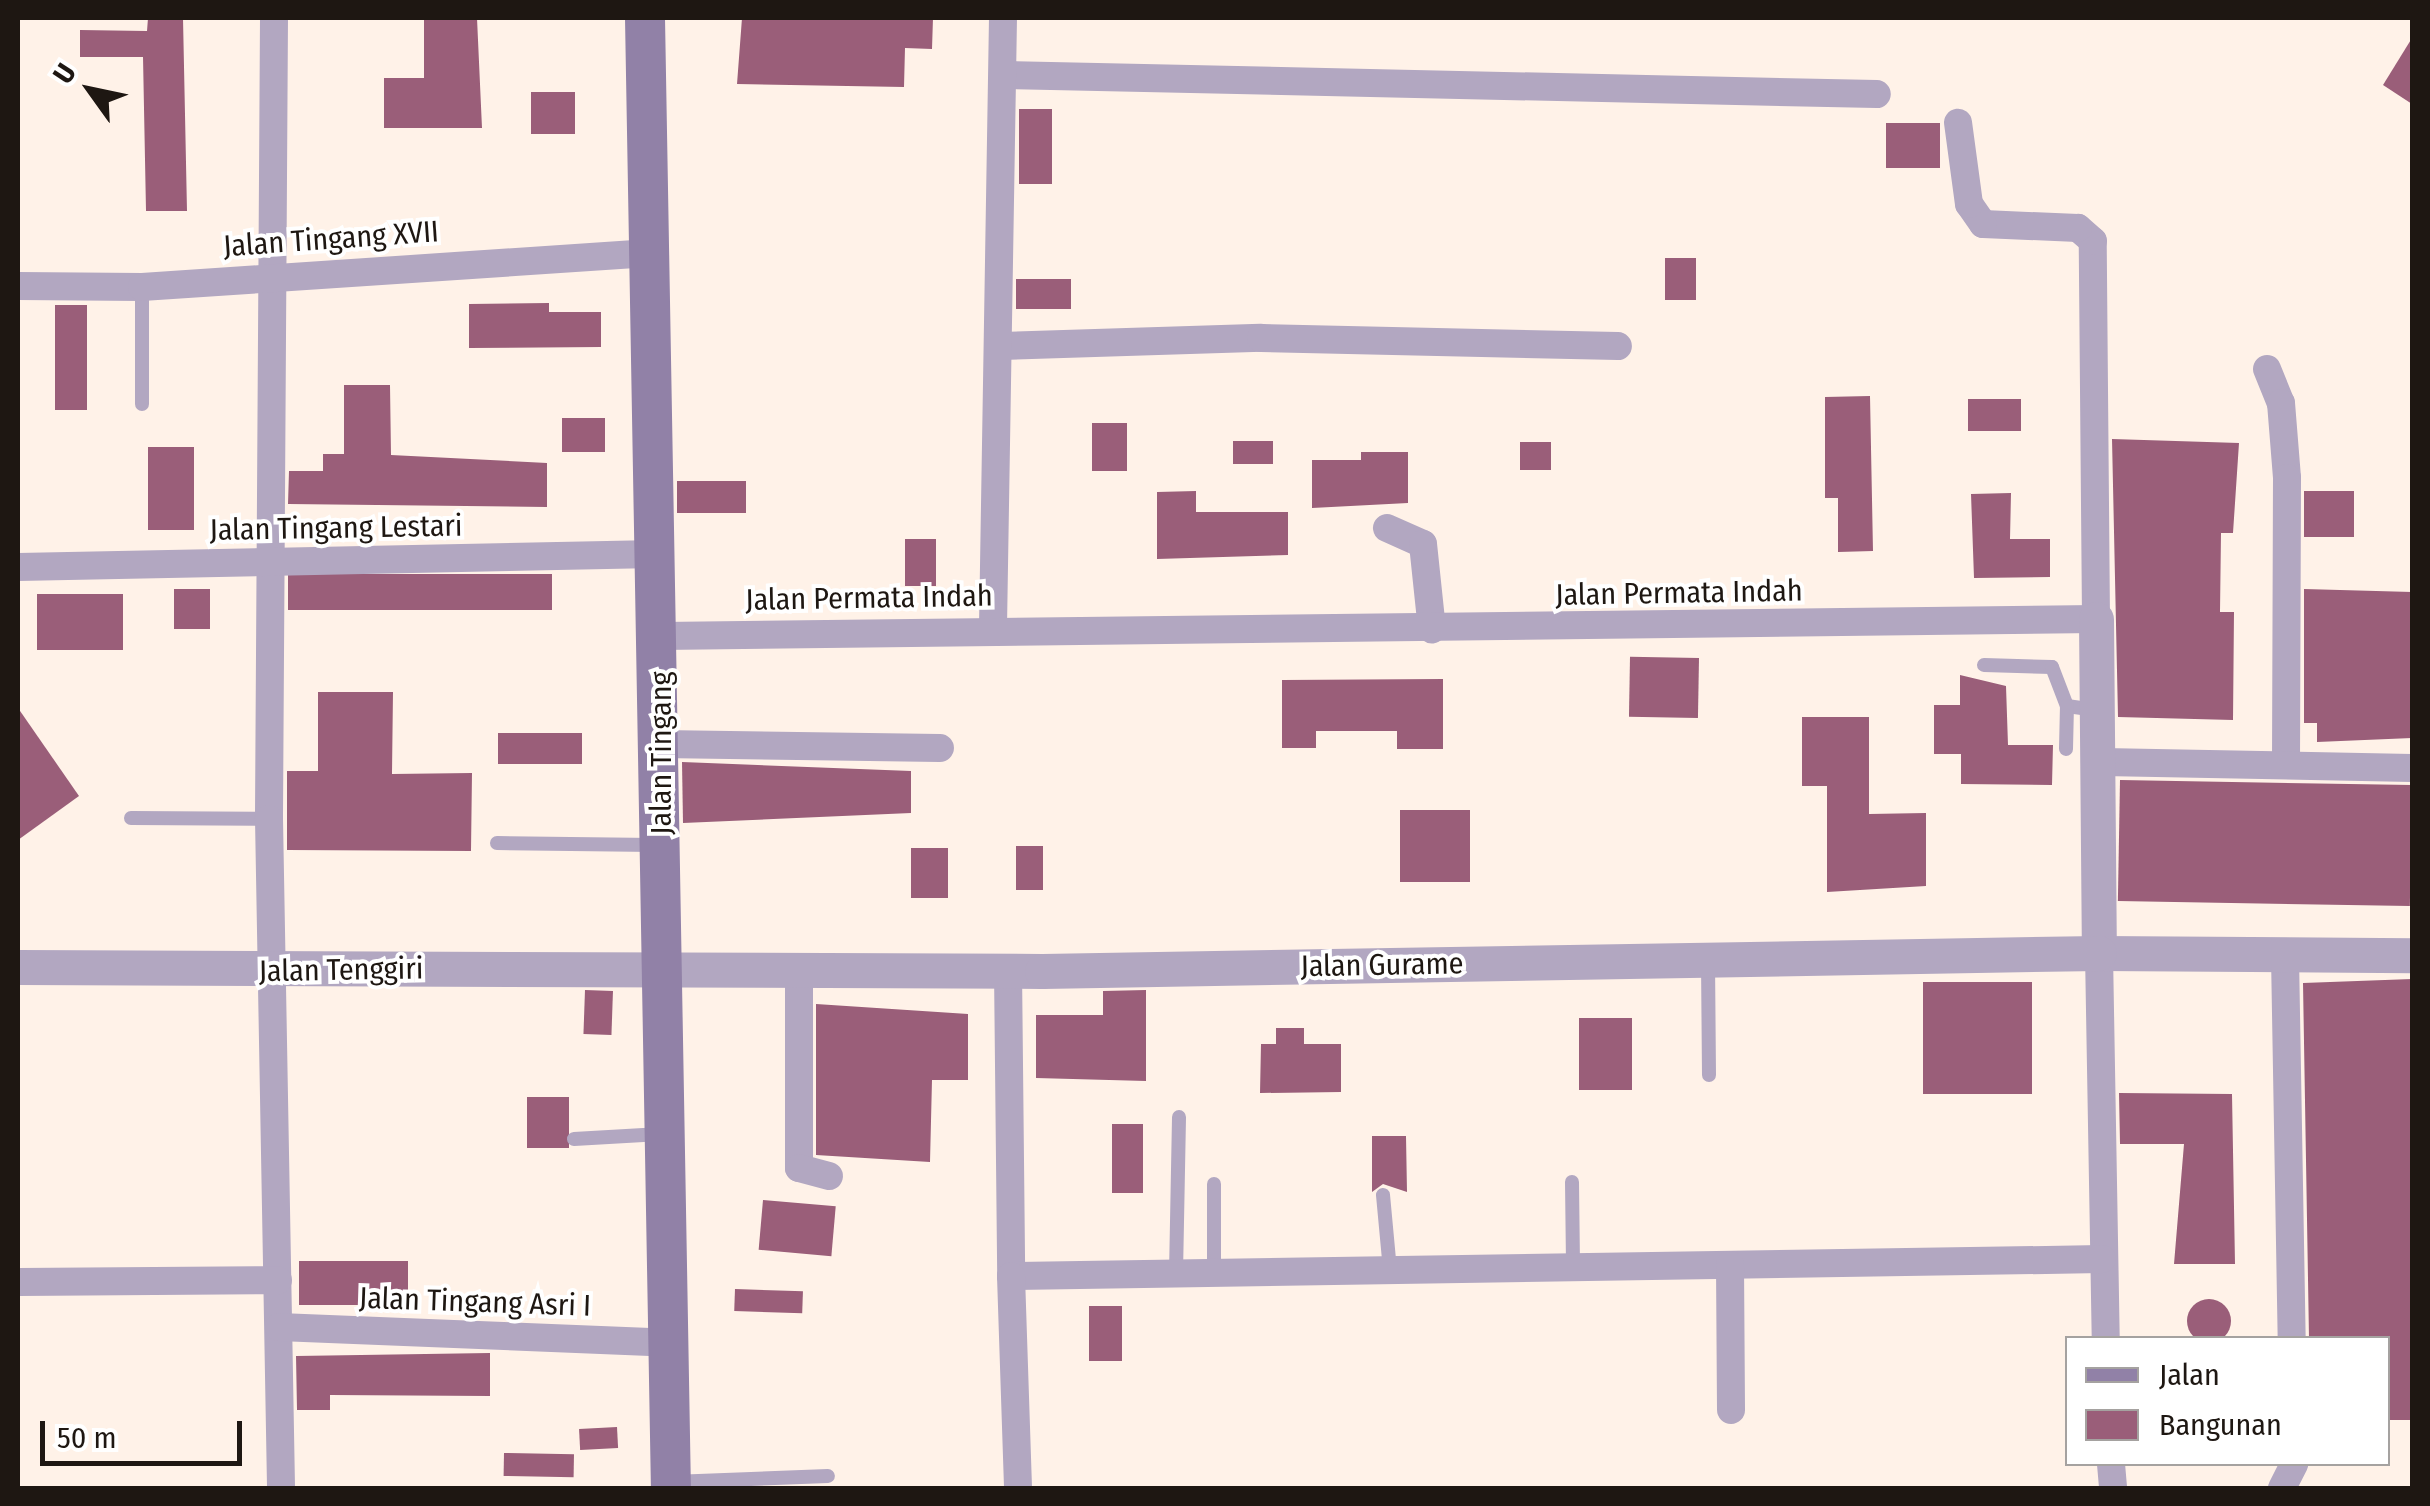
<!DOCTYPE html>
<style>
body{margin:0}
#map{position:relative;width:2430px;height:1506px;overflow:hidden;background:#fff2e8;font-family:"Fira Sans Condensed",sans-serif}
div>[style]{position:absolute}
.building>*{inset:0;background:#9a5e79;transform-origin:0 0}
.round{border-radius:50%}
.service>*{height:14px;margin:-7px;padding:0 7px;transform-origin:7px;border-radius:7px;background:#b2a7c1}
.minor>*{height:28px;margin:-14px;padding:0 14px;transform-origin:14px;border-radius:14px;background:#b2a7c1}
.tertiary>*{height:35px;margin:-17.5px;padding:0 17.5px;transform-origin:17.5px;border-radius:17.5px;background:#b2a7c1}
.secondary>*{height:40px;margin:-20px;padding:0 20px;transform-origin:20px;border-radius:20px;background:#9181a7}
span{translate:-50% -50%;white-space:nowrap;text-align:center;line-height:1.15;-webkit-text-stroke:8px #fff;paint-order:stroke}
.street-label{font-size:30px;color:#1e1712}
.frame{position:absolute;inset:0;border:20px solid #1e1712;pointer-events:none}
.legend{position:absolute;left:2065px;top:1336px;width:325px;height:130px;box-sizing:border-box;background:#fff;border:2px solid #a5a2a0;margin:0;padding:12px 18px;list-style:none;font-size:30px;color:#1e1712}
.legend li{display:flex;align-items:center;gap:20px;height:50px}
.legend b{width:50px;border:2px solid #a5a2a0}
.north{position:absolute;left:40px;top:40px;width:100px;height:100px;-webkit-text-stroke:8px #fff;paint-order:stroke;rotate:303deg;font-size:28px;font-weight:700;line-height:40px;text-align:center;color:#1e1712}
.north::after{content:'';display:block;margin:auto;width:35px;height:45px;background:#1e1712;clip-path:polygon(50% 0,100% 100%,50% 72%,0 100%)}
.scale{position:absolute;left:40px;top:1421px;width:202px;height:45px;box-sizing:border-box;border:5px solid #1e1712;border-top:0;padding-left:12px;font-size:30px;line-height:35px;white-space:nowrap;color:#1e1712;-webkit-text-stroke:8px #fff;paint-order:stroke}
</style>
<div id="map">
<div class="building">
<div style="clip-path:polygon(148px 18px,183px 18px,187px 211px,146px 211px,143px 57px,80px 57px,80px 30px,147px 31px)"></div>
<div style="clip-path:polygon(424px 18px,477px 18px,482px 128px,384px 128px,384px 78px,424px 78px)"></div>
<div style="clip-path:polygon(742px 18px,933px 18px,932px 49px,905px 48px,904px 87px,737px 84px)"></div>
<div style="clip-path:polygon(2412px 38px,2412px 104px,2383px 85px)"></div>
<div style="left:531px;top:92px;width:44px;height:42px"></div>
<div style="left:1019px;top:109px;width:33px;height:75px"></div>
<div style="left:1886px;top:123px;width:54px;height:45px"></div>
<div style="left:1665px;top:258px;width:31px;height:42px"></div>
<div style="left:1071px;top:279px;width:30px;height:55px;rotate:90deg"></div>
<div style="clip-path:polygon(549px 303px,549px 312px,601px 312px,601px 347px,469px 348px,469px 304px)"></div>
<div style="left:55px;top:305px;width:32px;height:105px"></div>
<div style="clip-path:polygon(344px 385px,390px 385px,391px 455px,547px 463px,547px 507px,288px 504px,289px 471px,323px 471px,323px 454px,344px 454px)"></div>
<div style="clip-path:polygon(1870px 396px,1873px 551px,1838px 552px,1838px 498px,1825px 498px,1825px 397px)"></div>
<div style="left:1968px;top:399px;width:53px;height:32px"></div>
<div style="left:562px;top:418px;width:43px;height:34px"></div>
<div style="left:1127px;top:423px;width:48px;height:35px;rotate:90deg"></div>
<div style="clip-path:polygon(2112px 439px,2239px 443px,2233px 533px,2221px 533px,2220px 612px,2234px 612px,2233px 720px,2118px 717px)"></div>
<div style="left:1233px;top:441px;width:40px;height:23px"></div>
<div style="left:1520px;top:442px;width:31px;height:28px"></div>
<div style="left:148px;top:447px;width:46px;height:83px"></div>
<div style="clip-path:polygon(1361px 452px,1408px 452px,1408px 503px,1312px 508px,1312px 460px,1361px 460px)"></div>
<div style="left:677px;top:481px;width:69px;height:32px"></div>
<div style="clip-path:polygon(1196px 491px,1196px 512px,1288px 512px,1288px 555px,1157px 559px,1157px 492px)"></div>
<div style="left:2354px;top:491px;width:46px;height:50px;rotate:90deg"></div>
<div style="clip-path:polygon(2011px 493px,2010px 539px,2050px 539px,2050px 577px,1974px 578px,1971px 494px)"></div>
<div style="left:905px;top:539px;width:31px;height:47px"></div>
<div style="left:552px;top:574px;width:36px;height:264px;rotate:90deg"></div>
<div style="left:174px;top:589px;width:36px;height:40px"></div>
<div style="clip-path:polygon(2304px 589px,2412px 592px,2412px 738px,2317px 742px,2317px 723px,2304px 723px)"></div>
<div style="left:123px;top:594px;width:56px;height:86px;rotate:90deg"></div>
<div style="left:1699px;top:658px;width:60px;height:69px;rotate:91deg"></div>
<div style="clip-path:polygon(1960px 675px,2006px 686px,2008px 745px,2053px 745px,2052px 785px,1961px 784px,1961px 754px,1934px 754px,1934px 705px,1960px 705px)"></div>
<div style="clip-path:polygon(1443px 679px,1443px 749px,1397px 749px,1397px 731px,1316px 731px,1316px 748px,1282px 748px,1282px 680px)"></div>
<div style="clip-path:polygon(318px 692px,393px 692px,392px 774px,472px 773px,471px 851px,287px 850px,287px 771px,318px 771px)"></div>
<div style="clip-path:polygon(18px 708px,79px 796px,18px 840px)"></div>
<div style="clip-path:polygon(1802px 717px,1869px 717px,1869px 814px,1926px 813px,1926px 886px,1827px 892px,1827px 786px,1802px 786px)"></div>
<div style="left:498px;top:733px;width:84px;height:31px"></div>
<div style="clip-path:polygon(682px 762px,911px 771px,911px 813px,683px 823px)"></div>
<div style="left:2120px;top:780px;width:292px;height:121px;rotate:1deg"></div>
<div style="left:1400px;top:810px;width:70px;height:72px"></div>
<div style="left:1016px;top:846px;width:27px;height:44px"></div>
<div style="left:911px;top:848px;width:37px;height:50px"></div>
<div style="clip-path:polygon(2412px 979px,2412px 1420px,2388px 1420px,2388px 1338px,2309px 1338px,2303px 983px)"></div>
<div style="left:1923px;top:982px;width:109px;height:112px"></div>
<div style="left:585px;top:990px;width:28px;height:44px;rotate:2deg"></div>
<div style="clip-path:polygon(1146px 990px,1146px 1081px,1036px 1078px,1036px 1015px,1103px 1015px,1103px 991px)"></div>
<div style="clip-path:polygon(816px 1004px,968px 1014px,968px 1080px,932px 1080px,930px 1162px,816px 1155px)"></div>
<div style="left:1579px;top:1018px;width:53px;height:72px"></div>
<div style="clip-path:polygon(1276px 1028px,1304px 1028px,1304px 1044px,1341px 1044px,1341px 1092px,1260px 1093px,1261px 1044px,1276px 1044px)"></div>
<div style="clip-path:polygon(2119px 1093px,2232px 1094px,2235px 1264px,2174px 1264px,2184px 1144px,2120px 1144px)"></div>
<div style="left:569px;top:1097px;width:51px;height:42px;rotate:90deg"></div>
<div style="left:1143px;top:1124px;width:69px;height:31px;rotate:90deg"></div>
<div style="clip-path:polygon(1372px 1136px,1406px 1136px,1407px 1192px,1383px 1184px,1372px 1192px)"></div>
<div style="left:763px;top:1200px;width:73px;height:50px;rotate:5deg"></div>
<div style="left:408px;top:1261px;width:44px;height:109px;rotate:90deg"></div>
<div style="left:735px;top:1289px;width:68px;height:22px;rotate:2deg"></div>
<div class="round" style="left:2187px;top:1299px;width:44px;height:44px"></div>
<div style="left:1089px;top:1306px;width:33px;height:55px"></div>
<div style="clip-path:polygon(490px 1353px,490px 1396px,330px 1395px,330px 1410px,297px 1410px,296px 1356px)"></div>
<div style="left:617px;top:1427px;width:21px;height:38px;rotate:87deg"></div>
<div style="left:504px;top:1453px;width:70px;height:23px;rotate:1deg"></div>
</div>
<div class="service">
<div style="left:142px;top:404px;width:117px;rotate:-90deg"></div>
<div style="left:1984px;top:665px;width:68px;rotate:1.7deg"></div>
<div style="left:2052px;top:667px;width:42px;rotate:69deg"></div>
<div style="left:2067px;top:706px;width:28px;rotate:8deg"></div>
<div style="left:2066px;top:749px;width:43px;rotate:-88.7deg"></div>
<div style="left:131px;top:818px;width:138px;rotate:0.4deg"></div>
<div style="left:497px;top:843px;width:157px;rotate:0.7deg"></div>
<div style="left:1708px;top:961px;width:114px;rotate:89.5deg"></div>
<div style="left:574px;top:1139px;width:87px;rotate:-3.3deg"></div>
<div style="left:1572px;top:1182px;width:85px;rotate:89.3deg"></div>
<div style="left:1383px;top:1195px;width:75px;rotate:84.7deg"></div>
<div style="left:1214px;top:1273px;width:89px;rotate:-90deg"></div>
<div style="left:1176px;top:1274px;width:157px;rotate:-88.9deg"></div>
<div style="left:672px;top:1482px;width:156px;rotate:-2.2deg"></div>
</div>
<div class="minor">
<div style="left:274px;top:18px;width:801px;rotate:90.36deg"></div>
<div style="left:269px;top:819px;width:669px;rotate:88.97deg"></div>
<div style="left:1003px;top:75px;width:874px;rotate:1.25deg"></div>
<div style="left:18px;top:286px;width:124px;rotate:0.5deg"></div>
<div style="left:142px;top:287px;width:509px;rotate:-3.83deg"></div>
<div style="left:1001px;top:346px;width:260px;rotate:-1.8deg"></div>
<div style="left:1261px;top:338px;width:357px;rotate:1.3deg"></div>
<div style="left:2267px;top:369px;width:37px;rotate:68deg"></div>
<div style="left:2281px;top:403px;width:75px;rotate:85.4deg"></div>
<div style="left:2287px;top:478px;width:287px;rotate:90.2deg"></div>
<div style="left:1387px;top:528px;width:39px;rotate:24deg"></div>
<div style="left:1423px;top:544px;width:86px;rotate:84deg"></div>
<div style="left:18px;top:567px;width:638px;rotate:-1.17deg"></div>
<div style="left:993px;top:627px;width:609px;rotate:-89.06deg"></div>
<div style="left:662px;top:636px;width:1434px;rotate:-0.68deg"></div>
<div style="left:2096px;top:619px;width:378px;rotate:-90.5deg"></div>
<div style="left:2093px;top:241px;width:20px;rotate:-139deg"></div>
<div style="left:2078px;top:228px;width:95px;rotate:-177.6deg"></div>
<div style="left:1983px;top:224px;width:24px;rotate:-125deg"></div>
<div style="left:1969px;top:204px;width:82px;rotate:-97.7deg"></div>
<div style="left:660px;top:744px;width:280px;rotate:0.8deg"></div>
<div style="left:2103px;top:762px;width:309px;rotate:1.1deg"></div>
<div style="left:2099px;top:953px;width:385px;rotate:89deg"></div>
<div style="left:2285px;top:956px;width:382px;rotate:89deg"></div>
<div style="left:799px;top:967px;width:201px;rotate:90deg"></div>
<div style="left:799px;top:1168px;width:31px;rotate:15deg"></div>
<div style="left:1008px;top:969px;width:307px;rotate:89.4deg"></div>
<div style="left:1011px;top:1276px;width:1091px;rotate:-0.89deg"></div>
<div style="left:1730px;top:1265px;width:145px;rotate:89.6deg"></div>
<div style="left:1011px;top:1276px;width:212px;rotate:88.1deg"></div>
<div style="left:18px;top:1282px;width:260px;rotate:-0.4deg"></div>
<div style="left:279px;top:1327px;width:390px;rotate:2.3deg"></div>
<div style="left:2111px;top:1464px;width:24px;rotate:85deg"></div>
<div style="left:2282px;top:1488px;width:27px;rotate:-63deg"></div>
</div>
<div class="tertiary">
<div style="left:2096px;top:619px;width:334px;rotate:89.5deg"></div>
<div style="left:2099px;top:953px;width:313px;rotate:0.4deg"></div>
<div style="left:18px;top:967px;width:1024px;rotate:0.22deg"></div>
<div style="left:1042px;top:971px;width:1057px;rotate:-0.98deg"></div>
</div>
<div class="secondary">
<div style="left:645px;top:18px;width:1470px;rotate:88.99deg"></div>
</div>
<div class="street-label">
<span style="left:331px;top:239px;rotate:-4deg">Jalan Tingang XVII</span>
<span style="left:336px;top:528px;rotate:-1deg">Jalan Tingang Lestari</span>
<span style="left:1679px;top:593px;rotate:-1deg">Jalan Permata Indah</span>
<span style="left:869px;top:598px;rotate:-1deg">Jalan Permata Indah</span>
<span style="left:661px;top:753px;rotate:-90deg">Jalan Tingang</span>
<span style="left:1382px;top:965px;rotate:-1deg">Jalan Gurame</span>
<span style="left:341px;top:970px;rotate:-1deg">Jalan Tenggiri</span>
<span style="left:475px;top:1302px;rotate:2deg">Jalan Tingang Asri I</span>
</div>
<div class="frame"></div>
<ul class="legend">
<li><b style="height:12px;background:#9181a7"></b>Jalan</li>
<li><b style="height:28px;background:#9a5e79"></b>Bangunan</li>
</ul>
<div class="north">U</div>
<div class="scale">50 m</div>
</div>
